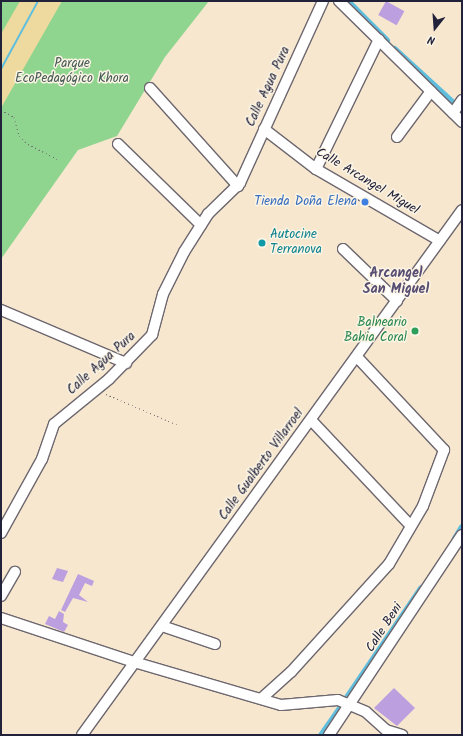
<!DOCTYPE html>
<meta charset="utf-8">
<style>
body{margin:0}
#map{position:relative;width:463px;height:736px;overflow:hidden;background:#f7e7cf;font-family:Kalam,sans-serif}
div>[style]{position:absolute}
.green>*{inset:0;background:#90d58f}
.sand>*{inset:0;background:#eeda9e}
.stream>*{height:2px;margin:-1px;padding:0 1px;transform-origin:1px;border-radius:1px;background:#5fbede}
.canal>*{height:7px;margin:-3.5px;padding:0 3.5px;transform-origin:3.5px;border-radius:3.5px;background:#5fbede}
.building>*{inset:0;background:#bc9fde;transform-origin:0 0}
.path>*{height:1px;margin-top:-0.5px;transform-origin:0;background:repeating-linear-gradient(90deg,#6d676f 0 1px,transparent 0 4px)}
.roads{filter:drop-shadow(1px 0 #6d676f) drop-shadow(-1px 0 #6d676f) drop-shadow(0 1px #6d676f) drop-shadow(0 -1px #6d676f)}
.minor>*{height:10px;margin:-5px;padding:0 5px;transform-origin:5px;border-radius:5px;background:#fff}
.dots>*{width:11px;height:11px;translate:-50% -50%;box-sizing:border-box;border:2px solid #fcf5e5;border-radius:50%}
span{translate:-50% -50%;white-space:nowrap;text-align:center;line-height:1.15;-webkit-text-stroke:3px #fcf5e5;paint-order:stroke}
.park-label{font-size:13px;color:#435854}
.street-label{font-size:13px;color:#22223b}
.shop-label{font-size:13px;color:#366cbe}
.right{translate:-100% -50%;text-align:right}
.culture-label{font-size:13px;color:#0d838f}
.left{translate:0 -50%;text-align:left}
.leisure-label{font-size:13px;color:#27864d}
.neighbourhood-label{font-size:14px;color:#584e74;font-weight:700}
.frame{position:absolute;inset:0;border:2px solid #22223b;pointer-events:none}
.north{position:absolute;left:415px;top:8px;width:40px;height:40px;-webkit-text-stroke:3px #fcf5e5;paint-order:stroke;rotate:197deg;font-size:11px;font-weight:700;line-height:16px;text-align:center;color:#22223b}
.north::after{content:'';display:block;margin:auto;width:14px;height:18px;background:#22223b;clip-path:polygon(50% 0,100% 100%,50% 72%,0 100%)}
</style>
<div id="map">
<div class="green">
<div style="clip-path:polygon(1px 1px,209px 1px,165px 57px,117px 136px,78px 150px,1px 259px)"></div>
</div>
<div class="sand">
<div style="clip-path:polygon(20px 1px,62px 1px,1px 108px,1px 34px)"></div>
</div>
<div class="stream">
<div style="left:1px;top:69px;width:77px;rotate:-61.4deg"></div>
</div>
<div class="canal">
<div style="left:347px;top:1px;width:55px;rotate:45deg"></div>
<div style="left:394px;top:49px;width:80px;rotate:42.5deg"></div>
<div style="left:455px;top:538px;width:13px;rotate:-58deg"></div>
<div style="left:347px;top:697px;width:132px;rotate:-55.8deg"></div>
<div style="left:321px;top:735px;width:35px;rotate:-55deg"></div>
</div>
<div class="building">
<div style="left:386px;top:1px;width:21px;height:16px;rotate:29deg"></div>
<div style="clip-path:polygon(57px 568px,68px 571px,63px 582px,52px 579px)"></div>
<div style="clip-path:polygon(78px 574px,94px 581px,92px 586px,85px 583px,79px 595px,88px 602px,73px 598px,65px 612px,61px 610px)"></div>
<div style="clip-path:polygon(59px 611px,64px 614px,63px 622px,68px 625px,64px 632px,45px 624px,49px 616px,55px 619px)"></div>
<div style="clip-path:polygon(394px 688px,415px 708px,397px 726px,374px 708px)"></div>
</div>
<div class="path">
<div style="left:1px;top:4px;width:4px;rotate:-45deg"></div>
<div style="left:1px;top:110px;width:15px;rotate:28deg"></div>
<div style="left:14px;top:117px;width:20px;rotate:75deg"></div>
<div style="left:19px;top:136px;width:12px;rotate:42deg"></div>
<div style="left:28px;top:144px;width:33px;rotate:27deg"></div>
<div style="left:106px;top:394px;width:78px;rotate:23.3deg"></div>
</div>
<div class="roads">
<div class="minor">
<div style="left:339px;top:1px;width:173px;rotate:44.5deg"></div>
<div style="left:150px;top:88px;width:132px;rotate:48.1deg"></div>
<div style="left:453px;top:113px;width:16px;rotate:-55deg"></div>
<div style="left:264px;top:129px;width:66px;rotate:37.6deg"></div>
<div style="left:316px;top:169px;width:143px;rotate:30.1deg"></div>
<div style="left:397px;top:137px;width:57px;rotate:-53.5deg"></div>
<div style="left:118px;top:144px;width:116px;rotate:44.3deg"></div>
<div style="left:316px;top:169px;width:144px;rotate:-64.1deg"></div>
<div style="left:343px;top:249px;width:75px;rotate:43.9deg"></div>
<div style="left:1px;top:310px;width:136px;rotate:23deg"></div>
<div style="left:311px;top:420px;width:144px;rotate:46.7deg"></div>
<div style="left:1px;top:533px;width:85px;rotate:-61deg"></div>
<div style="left:42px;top:459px;width:37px;rotate:-71deg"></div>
<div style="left:54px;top:424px;width:71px;rotate:-39.3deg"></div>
<div style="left:109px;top:379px;width:62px;rotate:-45.7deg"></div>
<div style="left:152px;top:335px;width:42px;rotate:-75deg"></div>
<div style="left:163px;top:294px;width:47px;rotate:-63.4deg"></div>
<div style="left:184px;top:252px;width:45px;rotate:-57.7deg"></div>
<div style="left:208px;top:214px;width:45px;rotate:-44.1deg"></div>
<div style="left:240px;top:183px;width:200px;rotate:-65.5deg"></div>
<div style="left:1px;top:596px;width:28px;rotate:-60deg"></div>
<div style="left:1px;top:618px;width:140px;rotate:18.3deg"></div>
<div style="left:134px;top:662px;width:153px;rotate:16.3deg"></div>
<div style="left:281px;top:705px;width:57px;rotate:-5deg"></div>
<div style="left:338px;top:700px;width:30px;rotate:23deg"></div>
<div style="left:366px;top:712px;width:27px;rotate:42deg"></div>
<div style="left:386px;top:730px;width:17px;rotate:17deg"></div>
<div style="left:162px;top:626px;width:56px;rotate:18.8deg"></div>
<div style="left:262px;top:698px;width:39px;rotate:-42deg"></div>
<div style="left:291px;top:672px;width:146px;rotate:-47.8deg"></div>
<div style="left:389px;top:564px;width:67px;rotate:-59.6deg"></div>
<div style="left:423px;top:506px;width:60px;rotate:-69.4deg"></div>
<div style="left:444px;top:450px;width:127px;rotate:-133.1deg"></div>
<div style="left:82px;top:735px;width:648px;rotate:-54.1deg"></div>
<div style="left:329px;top:735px;width:240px;rotate:-56.4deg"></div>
</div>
</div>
<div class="dots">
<div style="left:365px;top:202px;background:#3f7fe0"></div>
<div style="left:262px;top:243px;background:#0f9aa8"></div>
<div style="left:415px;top:331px;background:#2e9e5b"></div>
</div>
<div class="park-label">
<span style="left:72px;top:72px">Parque<br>EcoPedagógico Khora</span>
</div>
<div class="street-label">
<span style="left:269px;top:87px;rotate:-65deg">Calle Agua Pura</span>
<span style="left:367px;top:182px;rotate:31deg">Calle Arcangel Miguel</span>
<span style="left:102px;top:364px;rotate:-42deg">Calle Agua Pura</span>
<span style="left:262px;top:465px;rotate:-54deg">Calle Gualberto Villarroel</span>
<span style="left:385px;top:628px;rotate:-57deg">Calle Beni</span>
</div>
<div class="shop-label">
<span class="right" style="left:357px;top:202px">Tienda Doña Elena</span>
</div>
<div class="culture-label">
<span class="left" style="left:270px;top:243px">Autocine<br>Terranova</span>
</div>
<div class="leisure-label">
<span class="right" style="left:407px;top:331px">Balneario<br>Bahia Coral</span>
</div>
<div class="neighbourhood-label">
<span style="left:396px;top:281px">Arcangel<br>San Miguel</span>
</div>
<div class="frame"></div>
<div class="north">N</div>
</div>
